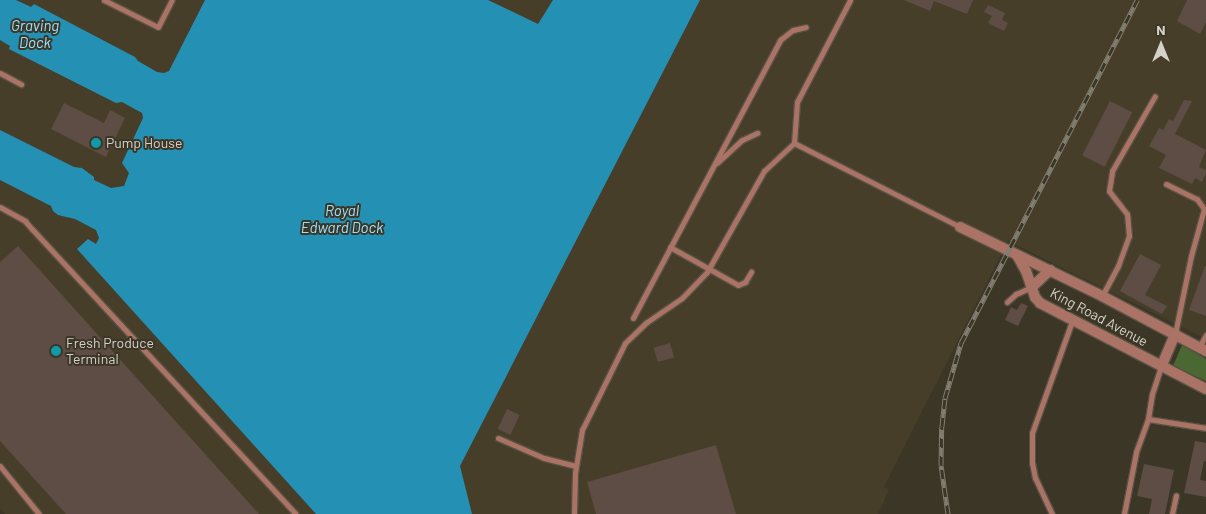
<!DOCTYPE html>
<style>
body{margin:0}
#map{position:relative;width:1206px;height:514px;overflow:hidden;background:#3c3627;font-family:Barlow,sans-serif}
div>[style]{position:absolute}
.built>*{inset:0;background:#473e29}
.green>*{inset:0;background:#4b6732}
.water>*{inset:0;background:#2491b4}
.building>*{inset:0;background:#5d4d44;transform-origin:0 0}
.roads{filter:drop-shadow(1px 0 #585244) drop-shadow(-1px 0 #585244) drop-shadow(0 1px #585244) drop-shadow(0 -1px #585244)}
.lane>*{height:5px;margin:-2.5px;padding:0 2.5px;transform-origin:2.5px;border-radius:2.5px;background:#ab7365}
.street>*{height:10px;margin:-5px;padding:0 5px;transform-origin:5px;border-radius:5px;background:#ab7365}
.rail>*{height:5px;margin-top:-2.5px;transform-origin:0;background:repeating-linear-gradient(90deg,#3c3627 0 9px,#827d71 0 18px);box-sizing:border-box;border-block:1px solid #827d71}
.dots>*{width:14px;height:14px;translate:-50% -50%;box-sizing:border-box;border:2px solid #3c3627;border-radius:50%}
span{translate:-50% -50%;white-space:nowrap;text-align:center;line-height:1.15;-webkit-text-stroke:4px #3c3627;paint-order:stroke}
.poi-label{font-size:14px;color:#d5d1c8}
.left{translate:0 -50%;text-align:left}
.street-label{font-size:14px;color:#d5d1c8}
.water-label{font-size:15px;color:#99e1fe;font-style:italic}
.north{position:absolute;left:1136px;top:20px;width:50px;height:50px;-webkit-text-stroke:4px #3c3627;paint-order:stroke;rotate:0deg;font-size:14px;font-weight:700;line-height:20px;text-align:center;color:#d5d1c8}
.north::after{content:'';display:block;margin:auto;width:18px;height:22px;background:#d5d1c8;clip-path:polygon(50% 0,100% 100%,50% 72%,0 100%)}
</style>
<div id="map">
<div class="built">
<div style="clip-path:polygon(0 0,1206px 0,1206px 339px,1008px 241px,884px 487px,889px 490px,878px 514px,5px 514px,0 508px)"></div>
</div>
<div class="green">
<div style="clip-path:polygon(1182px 345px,1206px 359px,1206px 381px,1173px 366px)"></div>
</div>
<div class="water">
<div style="clip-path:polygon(0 0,16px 0,31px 7px,34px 4px,135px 57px,138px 61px,157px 72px,164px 73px,169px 71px,205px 0,488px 0,538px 24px,553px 0,700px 0,460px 466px,472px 514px,316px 514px,77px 249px,88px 239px,96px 244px,99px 238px,96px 230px,75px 219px,58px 215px,53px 211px,51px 206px,0 180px,0 130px,74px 167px,82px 168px,94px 177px,94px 180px,111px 188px,124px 186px,129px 173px,122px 163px,143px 118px,142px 113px,122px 102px,116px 103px,9px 49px,10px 46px,0 40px)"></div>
</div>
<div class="building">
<div style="clip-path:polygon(904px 0,973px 0,967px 14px,934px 1px,930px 11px)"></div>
<div style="clip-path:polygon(1187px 0,1206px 0,1206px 22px,1200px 34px,1177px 21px)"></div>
<div style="clip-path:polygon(988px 5px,1005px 13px,1002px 20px,1008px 23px,1004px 31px,988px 23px,992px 16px,984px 12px)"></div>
<div style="clip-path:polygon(1184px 100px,1192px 101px,1175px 134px,1206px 150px,1199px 167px,1206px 170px,1206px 173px,1202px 182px,1195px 178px,1192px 184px,1159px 168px,1166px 155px,1149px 146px,1159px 128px,1163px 130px,1169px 119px,1173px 121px)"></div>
<div style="left:1110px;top:101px;width:25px;height:61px;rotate:27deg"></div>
<div style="clip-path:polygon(64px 103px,104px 123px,110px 110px,125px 118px,106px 157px,51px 129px)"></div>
<div style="clip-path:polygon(18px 246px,259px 514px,66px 514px,0 441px,0 262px)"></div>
<div style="clip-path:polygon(1140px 254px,1161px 265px,1145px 295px,1167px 306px,1162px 314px,1120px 291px)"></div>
<div style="clip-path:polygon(1205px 266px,1206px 266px,1206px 316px,1189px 310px)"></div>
<div style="clip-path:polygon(1021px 303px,1028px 306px,1018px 326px,1005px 320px,1011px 307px,1017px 310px)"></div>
<div style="left:670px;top:343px;width:15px;height:17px;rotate:74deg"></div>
<div style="left:507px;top:409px;width:14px;height:22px;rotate:25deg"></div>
<div style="clip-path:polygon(1195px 441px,1206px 443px,1206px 461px,1204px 461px,1200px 480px,1206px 481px,1206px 497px,1184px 493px)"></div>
<div style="clip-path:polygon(716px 445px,736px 514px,596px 514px,587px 482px)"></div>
<div style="clip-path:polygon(1144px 464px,1174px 470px,1165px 514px,1149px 514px,1152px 499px,1137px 496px)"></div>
</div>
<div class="roads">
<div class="lane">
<div style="left:104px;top:0;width:60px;rotate:26.6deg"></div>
<div style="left:158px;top:27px;width:30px;rotate:-63deg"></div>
<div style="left:0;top:73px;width:24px;rotate:28deg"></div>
<div style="left:794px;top:143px;width:41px;rotate:-85.8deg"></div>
<div style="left:797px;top:102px;width:115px;rotate:-62.5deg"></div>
<div style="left:717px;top:163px;width:34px;rotate:-43deg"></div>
<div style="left:742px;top:140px;width:17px;rotate:-25deg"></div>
<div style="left:1166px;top:184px;width:34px;rotate:26deg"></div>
<div style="left:1197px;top:199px;width:12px;rotate:55deg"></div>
<div style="left:1204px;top:209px;width:49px;rotate:105.5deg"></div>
<div style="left:1191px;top:256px;width:80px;rotate:101.6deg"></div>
<div style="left:0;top:207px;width:29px;rotate:29deg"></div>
<div style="left:25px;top:221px;width:11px;rotate:49deg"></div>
<div style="left:32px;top:229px;width:388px;rotate:47.2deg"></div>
<div style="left:670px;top:247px;width:78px;rotate:29.2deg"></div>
<div style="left:738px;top:285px;width:8px;rotate:-23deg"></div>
<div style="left:745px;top:282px;width:12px;rotate:-59deg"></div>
<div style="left:1102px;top:296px;width:34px;rotate:-62deg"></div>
<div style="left:1118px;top:266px;width:32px;rotate:-70deg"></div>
<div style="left:1129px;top:236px;width:22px;rotate:-95deg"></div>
<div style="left:1127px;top:214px;width:29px;rotate:-128deg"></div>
<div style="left:1109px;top:191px;width:20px;rotate:-81deg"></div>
<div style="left:1112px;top:171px;width:86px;rotate:-60.2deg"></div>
<div style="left:1007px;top:302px;width:12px;rotate:-42deg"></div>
<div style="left:1016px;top:294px;width:17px;rotate:-24deg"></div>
<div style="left:633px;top:318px;width:314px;rotate:-62.1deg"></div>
<div style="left:780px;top:40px;width:16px;rotate:-38deg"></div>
<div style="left:793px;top:30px;width:13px;rotate:-13deg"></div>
<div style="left:1199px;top:347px;width:14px;rotate:-60deg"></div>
<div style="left:1148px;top:419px;width:59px;rotate:8.8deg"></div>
<div style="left:498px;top:438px;width:50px;rotate:23.5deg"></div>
<div style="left:544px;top:458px;width:33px;rotate:14deg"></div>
<div style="left:0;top:466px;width:62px;rotate:50.9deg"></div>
<div style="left:574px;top:514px;width:41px;rotate:-88.6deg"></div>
<div style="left:575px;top:473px;width:44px;rotate:-80.8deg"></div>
<div style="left:582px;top:430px;width:97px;rotate:-63.7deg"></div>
<div style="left:625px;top:343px;width:30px;rotate:-44deg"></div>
<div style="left:647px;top:322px;width:42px;rotate:-34.4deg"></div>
<div style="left:682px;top:298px;width:36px;rotate:-46deg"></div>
<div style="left:707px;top:272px;width:116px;rotate:-60.6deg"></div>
<div style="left:764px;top:171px;width:41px;rotate:-43deg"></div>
<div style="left:794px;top:143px;width:186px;rotate:26.8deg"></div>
<div style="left:1052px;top:514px;width:40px;rotate:-115deg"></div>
<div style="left:1035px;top:478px;width:15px;rotate:-101deg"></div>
<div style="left:1032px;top:463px;width:30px;rotate:-90deg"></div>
<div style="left:1032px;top:433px;width:119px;rotate:-70.3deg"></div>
<div style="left:1124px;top:514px;width:63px;rotate:-79deg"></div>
<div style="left:1136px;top:452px;width:35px;rotate:-70deg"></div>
<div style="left:1148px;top:419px;width:25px;rotate:-81deg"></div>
<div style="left:1152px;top:394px;width:29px;rotate:-72deg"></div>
<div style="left:1172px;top:514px;width:19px;rotate:-78deg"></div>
</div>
<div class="street">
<div style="left:960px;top:227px;width:158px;rotate:25.9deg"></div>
<div style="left:1102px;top:296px;width:118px;rotate:27.9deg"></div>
<div style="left:1017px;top:255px;width:18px;rotate:61deg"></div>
<div style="left:1026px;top:271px;width:28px;rotate:71deg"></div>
<div style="left:1035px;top:297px;width:8px;rotate:50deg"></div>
<div style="left:1040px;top:303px;width:187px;rotate:27.4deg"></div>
<div style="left:1032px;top:287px;width:25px;rotate:-43deg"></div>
<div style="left:1162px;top:365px;width:34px;rotate:-67deg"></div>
</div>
</div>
<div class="rail">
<div style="left:948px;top:514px;width:49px;rotate:-98.1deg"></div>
<div style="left:941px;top:465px;width:39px;rotate:-89deg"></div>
<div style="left:942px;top:426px;width:28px;rotate:-84deg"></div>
<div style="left:945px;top:398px;width:57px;rotate:-73.8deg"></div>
<div style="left:961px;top:343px;width:386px;rotate:-62.8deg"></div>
</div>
<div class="dots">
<div style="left:96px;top:143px;background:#0f9aa8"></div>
<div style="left:56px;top:351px;background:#0f9aa8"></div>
</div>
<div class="poi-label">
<span class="left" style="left:106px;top:143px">Pump House</span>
<span class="left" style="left:66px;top:351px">Fresh Produce<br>Terminal</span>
</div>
<div class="street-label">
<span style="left:1099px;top:317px;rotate:28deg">King Road Avenue</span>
</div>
<div class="water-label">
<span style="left:35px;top:34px">Graving<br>Dock</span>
<span style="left:342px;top:219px">Royal<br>Edward Dock</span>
</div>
<div class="north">N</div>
</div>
